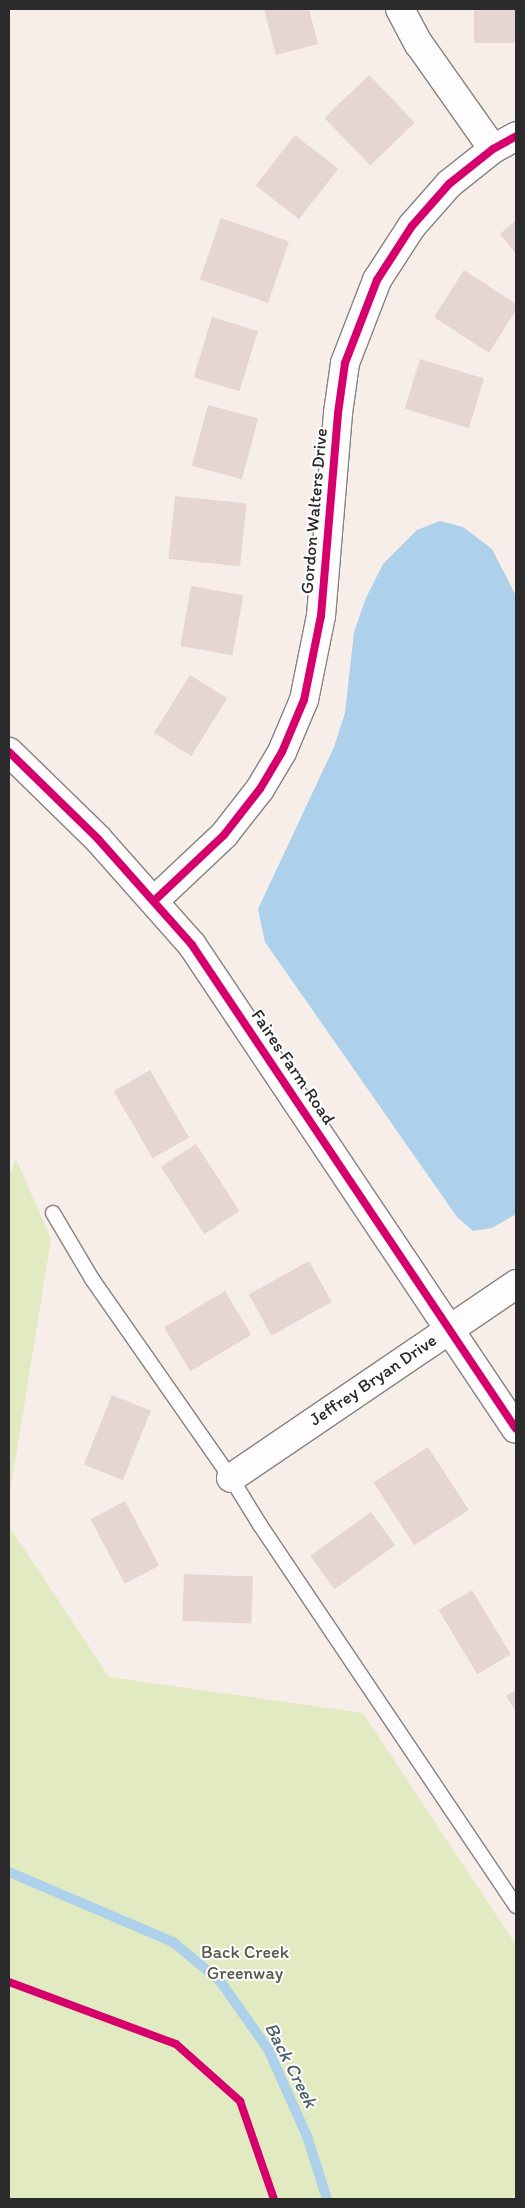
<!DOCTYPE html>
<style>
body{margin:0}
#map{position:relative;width:525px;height:2208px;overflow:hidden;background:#f7eeea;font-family:Itim,sans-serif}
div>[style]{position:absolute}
.green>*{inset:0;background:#e1eac0}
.water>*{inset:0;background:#add0eb}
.stream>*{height:10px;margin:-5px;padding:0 5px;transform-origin:5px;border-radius:5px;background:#add0eb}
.building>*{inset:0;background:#e5d6d1;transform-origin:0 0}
.roads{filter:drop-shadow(1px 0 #878381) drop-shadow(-1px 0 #878381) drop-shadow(0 1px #878381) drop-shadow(0 -1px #878381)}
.lane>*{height:14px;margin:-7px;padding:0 7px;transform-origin:7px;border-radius:7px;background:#fefcfc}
.street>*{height:28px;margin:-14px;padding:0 14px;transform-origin:14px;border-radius:14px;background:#fefcfc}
.cycleway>*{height:8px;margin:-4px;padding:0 4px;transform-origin:4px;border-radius:4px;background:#d6006c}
span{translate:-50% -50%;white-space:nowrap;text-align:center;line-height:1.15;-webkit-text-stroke:4px #fff;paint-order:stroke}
.street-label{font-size:18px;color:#2b2b2b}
.park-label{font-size:18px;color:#545a48}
.water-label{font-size:19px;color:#4d606e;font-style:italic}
.frame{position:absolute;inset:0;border:10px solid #2b2b2b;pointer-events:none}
</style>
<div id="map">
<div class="green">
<div style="clip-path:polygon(16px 1159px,51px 1239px,9px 1499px,9px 1176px)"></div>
<div style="clip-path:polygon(9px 1526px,109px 1677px,363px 1713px,516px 1945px,516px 2199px,9px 2199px)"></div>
</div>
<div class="water">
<div style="clip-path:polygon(440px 521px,463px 527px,492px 549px,516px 596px,516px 1214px,492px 1228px,473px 1231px,457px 1217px,265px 942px,258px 909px,334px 747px,345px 713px,354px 632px,366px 598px,383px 564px,417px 530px)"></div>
</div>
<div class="stream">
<div style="left:9px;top:1872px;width:178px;rotate:23.1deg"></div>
<div style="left:173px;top:1942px;width:61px;rotate:39.7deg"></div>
<div style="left:220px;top:1981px;width:83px;rotate:54.8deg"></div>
<div style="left:268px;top:2049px;width:95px;rotate:65.9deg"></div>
<div style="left:307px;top:2136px;width:66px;rotate:72.4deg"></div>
</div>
<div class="building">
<div style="clip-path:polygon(264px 9px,309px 9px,318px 44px,276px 55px)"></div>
<div style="left:474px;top:9px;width:42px;height:34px"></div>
<div style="left:369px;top:75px;width:66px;height:62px;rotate:46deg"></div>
<div style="left:295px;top:135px;width:55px;height:64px;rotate:38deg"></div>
<div style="left:221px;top:218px;width:72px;height:65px;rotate:19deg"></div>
<div style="clip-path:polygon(516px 220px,516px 254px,500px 234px)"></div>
<div style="clip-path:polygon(464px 270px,516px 304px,516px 310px,489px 353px,434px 317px)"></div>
<div style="left:212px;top:317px;width:48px;height:63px;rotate:17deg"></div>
<div style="left:420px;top:359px;width:67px;height:52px;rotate:17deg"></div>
<div style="left:208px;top:405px;width:52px;height:63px;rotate:15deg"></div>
<div style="left:175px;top:496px;width:72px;height:63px;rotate:6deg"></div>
<div style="left:191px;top:586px;width:53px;height:61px;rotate:10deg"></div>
<div style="left:190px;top:675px;width:44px;height:68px;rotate:32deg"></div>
<div style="left:150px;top:1070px;width:78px;height:42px;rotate:60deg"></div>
<div style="left:196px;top:1144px;width:80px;height:42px;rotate:57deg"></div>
<div style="left:309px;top:1261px;width:47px;height:69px;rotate:61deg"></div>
<div style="left:225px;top:1291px;width:51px;height:71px;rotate:59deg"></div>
<div style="left:112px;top:1395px;width:42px;height:75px;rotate:22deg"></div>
<div style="left:428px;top:1447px;width:75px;height:65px;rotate:57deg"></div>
<div style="left:125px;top:1501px;width:73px;height:39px;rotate:62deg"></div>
<div style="left:371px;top:1512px;width:41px;height:75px;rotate:54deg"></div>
<div style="left:184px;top:1574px;width:69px;height:47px;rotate:2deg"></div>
<div style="left:472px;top:1590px;width:75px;height:39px;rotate:59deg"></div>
<div style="clip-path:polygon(516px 1690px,516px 1712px,506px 1696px)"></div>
</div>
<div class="roads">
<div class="lane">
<div style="left:53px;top:1213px;width:77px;rotate:59.4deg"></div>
<div style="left:92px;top:1279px;width:243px;rotate:55.1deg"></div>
<div style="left:231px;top:1478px;width:55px;rotate:58.3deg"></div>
<div style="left:260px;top:1525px;width:459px;rotate:56.1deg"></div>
</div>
<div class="street">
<div style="left:400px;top:9px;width:40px;rotate:62deg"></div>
<div style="left:419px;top:44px;width:128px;rotate:54.8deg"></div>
<div style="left:9px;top:752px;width:124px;rotate:44.3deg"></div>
<div style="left:98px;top:839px;width:142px;rotate:48.4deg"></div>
<div style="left:192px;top:945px;width:582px;rotate:56.2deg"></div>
<div style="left:155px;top:900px;width:95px;rotate:-43.3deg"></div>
<div style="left:224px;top:835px;width:58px;rotate:-52deg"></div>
<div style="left:260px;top:789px;width:43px;rotate:-59.3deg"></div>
<div style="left:282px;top:752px;width:56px;rotate:-67.1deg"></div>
<div style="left:304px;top:700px;width:86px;rotate:-78.6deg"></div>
<div style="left:321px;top:616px;width:204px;rotate:-85.2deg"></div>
<div style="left:338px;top:413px;width:50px;rotate:-82deg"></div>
<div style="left:345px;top:363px;width:89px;rotate:-68.9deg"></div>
<div style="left:377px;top:280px;width:64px;rotate:-57.1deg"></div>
<div style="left:412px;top:226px;width:56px;rotate:-48.6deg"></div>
<div style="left:449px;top:184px;width:56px;rotate:-38.5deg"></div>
<div style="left:493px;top:149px;width:26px;rotate:-29deg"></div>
<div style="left:231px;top:1478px;width:345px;rotate:-34.2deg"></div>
</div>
</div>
<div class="cycleway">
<div style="left:9px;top:752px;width:124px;rotate:44.3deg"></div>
<div style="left:98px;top:839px;width:142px;rotate:48.4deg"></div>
<div style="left:192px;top:945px;width:582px;rotate:56.2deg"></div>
<div style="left:155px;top:900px;width:95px;rotate:-43.3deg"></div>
<div style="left:224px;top:835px;width:58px;rotate:-52deg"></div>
<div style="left:260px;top:789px;width:43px;rotate:-59.3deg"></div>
<div style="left:282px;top:752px;width:56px;rotate:-67.1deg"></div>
<div style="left:304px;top:700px;width:86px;rotate:-78.6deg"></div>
<div style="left:321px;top:616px;width:204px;rotate:-85.2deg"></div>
<div style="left:338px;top:413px;width:50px;rotate:-82deg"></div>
<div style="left:345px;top:363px;width:89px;rotate:-68.9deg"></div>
<div style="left:377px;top:280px;width:64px;rotate:-57.1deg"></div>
<div style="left:412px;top:226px;width:56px;rotate:-48.6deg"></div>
<div style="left:449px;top:184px;width:56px;rotate:-38.5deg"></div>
<div style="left:493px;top:149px;width:26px;rotate:-29deg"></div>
<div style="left:9px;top:1982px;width:178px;rotate:20.4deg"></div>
<div style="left:176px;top:2044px;width:86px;rotate:41.7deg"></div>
<div style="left:240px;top:2101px;width:104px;rotate:70.9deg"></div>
</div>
<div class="street-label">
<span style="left:314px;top:511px;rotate:-85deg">Gordon Walters Drive</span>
<span style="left:293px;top:1067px;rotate:56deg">Faires Farm Road</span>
<span style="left:373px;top:1380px;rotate:-34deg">Jeffrey Bryan Drive</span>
</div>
<div class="park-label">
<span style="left:245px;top:1963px">Back Creek<br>Greenway</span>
</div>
<div class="water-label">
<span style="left:291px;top:2065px;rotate:63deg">Back Creek</span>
</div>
<div class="frame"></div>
</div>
